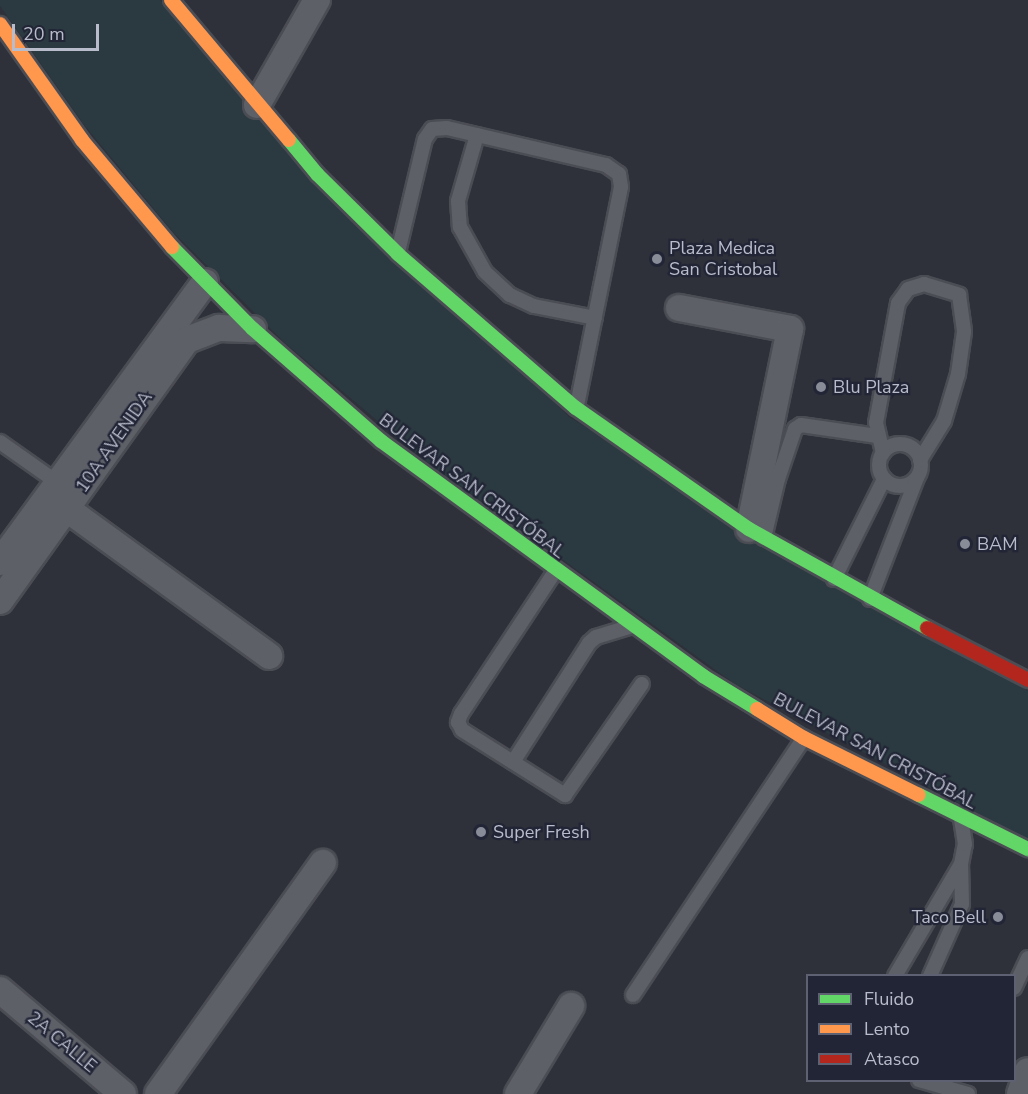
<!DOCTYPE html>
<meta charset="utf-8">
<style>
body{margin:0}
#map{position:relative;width:1028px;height:1094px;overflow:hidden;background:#2e303a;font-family:"Nunito Sans",sans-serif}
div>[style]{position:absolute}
.green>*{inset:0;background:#2b3940}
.roads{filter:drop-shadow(2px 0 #4b4d54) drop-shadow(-2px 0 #4b4d54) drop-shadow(0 2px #4b4d54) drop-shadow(0 -2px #4b4d54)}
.lane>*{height:14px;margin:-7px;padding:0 7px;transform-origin:7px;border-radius:7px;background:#5e6068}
.lane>.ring{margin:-7px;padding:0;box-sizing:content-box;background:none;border:14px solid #5e6068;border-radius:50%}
.street>*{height:26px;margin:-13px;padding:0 13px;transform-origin:13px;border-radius:13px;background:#5e6068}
.fast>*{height:14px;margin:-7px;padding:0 7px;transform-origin:7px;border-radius:7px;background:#63d668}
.slow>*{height:14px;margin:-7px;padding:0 7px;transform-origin:7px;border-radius:7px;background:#ff974d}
.jam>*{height:14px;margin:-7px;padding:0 7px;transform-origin:7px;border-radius:7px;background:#b3261e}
.dots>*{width:16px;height:16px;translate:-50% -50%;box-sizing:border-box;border:3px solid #212536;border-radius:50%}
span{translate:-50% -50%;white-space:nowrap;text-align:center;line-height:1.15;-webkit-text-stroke:4.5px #212536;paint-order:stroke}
.poi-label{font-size:18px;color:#b9bcca}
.left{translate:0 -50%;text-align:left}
.right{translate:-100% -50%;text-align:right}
.street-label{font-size:18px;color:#b9bcca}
.legend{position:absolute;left:806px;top:974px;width:210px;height:108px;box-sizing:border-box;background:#212536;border:2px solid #5e6171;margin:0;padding:8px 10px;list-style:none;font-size:18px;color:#b9bcca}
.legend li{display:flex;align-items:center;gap:12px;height:30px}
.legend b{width:30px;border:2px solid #5e6171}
.scale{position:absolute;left:12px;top:24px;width:87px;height:27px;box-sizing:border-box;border:3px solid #b9bcca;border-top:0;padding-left:8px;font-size:18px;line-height:21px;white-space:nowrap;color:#b9bcca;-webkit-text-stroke:4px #212536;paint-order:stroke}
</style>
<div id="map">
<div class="green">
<div style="clip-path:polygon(0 0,160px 0,569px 417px,1028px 691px,1028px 840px,735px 684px,423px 459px,285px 343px,173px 232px,85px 126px,0 6px)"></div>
</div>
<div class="roads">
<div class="lane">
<div style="left:477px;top:135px;width:69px;rotate:106.1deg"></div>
<div style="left:458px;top:201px;width:26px;rotate:86deg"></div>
<div style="left:460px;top:227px;width:51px;rotate:60.9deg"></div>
<div style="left:485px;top:272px;width:34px;rotate:43deg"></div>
<div style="left:510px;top:295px;width:26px;rotate:25deg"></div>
<div style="left:534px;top:306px;width:62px;rotate:11.1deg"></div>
<div style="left:398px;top:252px;width:116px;rotate:-76.6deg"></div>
<div style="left:425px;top:139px;width:12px;rotate:-55deg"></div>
<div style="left:432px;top:129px;width:15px;rotate:-4deg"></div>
<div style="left:447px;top:128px;width:163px;rotate:13.1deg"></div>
<div style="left:606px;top:165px;width:16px;rotate:35deg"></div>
<div style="left:619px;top:174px;width:13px;rotate:81deg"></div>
<div style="left:621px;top:187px;width:223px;rotate:101.4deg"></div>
<div style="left:0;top:442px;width:71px;rotate:35.3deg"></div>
<div class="ring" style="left:879px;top:444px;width:28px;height:28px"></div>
<div style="left:883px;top:453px;width:31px;rotate:-103deg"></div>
<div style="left:876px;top:423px;width:122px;rotate:-79.6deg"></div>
<div style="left:898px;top:303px;width:17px;rotate:-54deg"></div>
<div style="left:908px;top:289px;width:17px;rotate:-17deg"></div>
<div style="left:924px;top:284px;width:37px;rotate:17deg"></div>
<div style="left:959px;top:295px;width:37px;rotate:82deg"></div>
<div style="left:964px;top:332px;width:42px;rotate:98.1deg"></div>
<div style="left:958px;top:374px;width:49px;rotate:106.6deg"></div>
<div style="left:944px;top:421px;width:46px;rotate:121.6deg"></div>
<div style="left:764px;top:538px;width:61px;rotate:-76.7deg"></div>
<div style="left:778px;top:479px;width:53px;rotate:-71.2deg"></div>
<div style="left:795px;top:429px;width:7px;rotate:-34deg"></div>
<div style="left:801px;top:425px;width:77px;rotate:8.2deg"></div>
<div style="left:556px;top:570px;width:173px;rotate:123.4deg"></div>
<div style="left:461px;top:714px;width:9px;rotate:111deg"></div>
<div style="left:458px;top:722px;width:9px;rotate:63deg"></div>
<div style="left:462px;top:730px;width:122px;rotate:32.3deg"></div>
<div style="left:565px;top:795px;width:135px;rotate:-55.3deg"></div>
<div style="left:834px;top:579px;width:112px;rotate:-63.4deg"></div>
<div style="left:870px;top:599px;width:130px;rotate:-68.8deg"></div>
<div style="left:513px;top:762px;width:141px;rotate:-57.4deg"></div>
<div style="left:589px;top:643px;width:9px;rotate:-41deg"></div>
<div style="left:596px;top:637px;width:37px;rotate:-17deg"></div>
<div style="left:895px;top:976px;width:130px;rotate:-59.5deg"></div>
<div style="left:961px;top:864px;width:20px;rotate:-79deg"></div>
<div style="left:965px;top:844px;width:24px;rotate:-99deg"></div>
<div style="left:930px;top:976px;width:79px;rotate:-66deg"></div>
<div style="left:962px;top:904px;width:40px;rotate:-91.4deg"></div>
<div style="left:1014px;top:988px;width:33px;rotate:-65deg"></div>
<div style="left:633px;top:995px;width:309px;rotate:-56.4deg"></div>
<div style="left:919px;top:1080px;width:51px;rotate:15.9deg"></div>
</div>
<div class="street">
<div style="left:257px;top:105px;width:121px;rotate:-60.3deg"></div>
<div style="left:679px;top:308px;width:113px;rotate:10.7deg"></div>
<div style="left:790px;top:329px;width:204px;rotate:101.6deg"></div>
<div style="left:67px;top:509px;width:250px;rotate:36deg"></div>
<div style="left:0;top:562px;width:347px;rotate:-53.8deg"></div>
<div style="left:0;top:601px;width:321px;rotate:-54.4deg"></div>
<div style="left:187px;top:340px;width:34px;rotate:-21deg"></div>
<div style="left:219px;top:328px;width:34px;rotate:2deg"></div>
<div style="left:0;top:990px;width:161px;rotate:40.2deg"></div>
<div style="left:158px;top:1094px;width:284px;rotate:-54.5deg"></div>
<div style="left:518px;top:1094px;width:103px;rotate:-58.9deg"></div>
<div style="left:1020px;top:1094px;width:24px;rotate:-71deg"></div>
</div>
<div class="fast">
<div style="left:289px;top:140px;width:45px;rotate:50.4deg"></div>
<div style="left:318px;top:175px;width:112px;rotate:44.6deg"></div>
<div style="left:398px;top:254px;width:235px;rotate:40.9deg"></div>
<div style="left:576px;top:408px;width:211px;rotate:35deg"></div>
<div style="left:749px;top:529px;width:204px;rotate:29.1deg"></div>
<div style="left:172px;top:247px;width:115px;rotate:45.4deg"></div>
<div style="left:253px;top:329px;width:170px;rotate:41.2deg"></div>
<div style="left:381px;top:441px;width:399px;rotate:36.1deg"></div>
<div style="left:703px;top:676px;width:63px;rotate:31.4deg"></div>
<div style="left:919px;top:795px;width:122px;rotate:26.4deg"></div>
</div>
<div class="slow">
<div style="left:171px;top:0;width:183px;rotate:49.9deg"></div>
<div style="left:0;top:24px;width:142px;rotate:54.7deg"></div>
<div style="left:82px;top:140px;width:140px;rotate:49.9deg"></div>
<div style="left:757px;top:709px;width:55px;rotate:31.7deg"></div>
<div style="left:804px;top:738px;width:128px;rotate:26.4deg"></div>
</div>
<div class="jam">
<div style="left:927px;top:628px;width:114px;rotate:27.2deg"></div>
</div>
</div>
<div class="dots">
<div style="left:657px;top:259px;background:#888b98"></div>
<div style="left:821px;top:387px;background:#888b98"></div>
<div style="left:965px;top:544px;background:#888b98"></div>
<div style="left:481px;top:832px;background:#888b98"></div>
<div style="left:998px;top:917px;background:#888b98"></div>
</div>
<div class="poi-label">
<span class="left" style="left:669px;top:259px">Plaza Medica<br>San Cristobal</span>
<span class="left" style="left:833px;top:387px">Blu Plaza</span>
<span class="left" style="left:977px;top:544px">BAM</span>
<span class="left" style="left:493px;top:832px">Super Fresh</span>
<span class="right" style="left:986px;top:917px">Taco Bell</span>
</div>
<div class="street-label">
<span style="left:114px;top:442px;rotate:-55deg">10A AVENIDA</span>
<span style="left:472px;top:486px;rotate:37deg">BULEVAR SAN CRISTÓBAL</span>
<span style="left:875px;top:751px;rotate:28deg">BULEVAR SAN CRISTÓBAL</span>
<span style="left:62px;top:1042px;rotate:40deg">2A CALLE</span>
</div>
<ul class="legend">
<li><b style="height:8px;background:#63d668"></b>Fluido</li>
<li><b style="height:8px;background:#ff974d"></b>Lento</li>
<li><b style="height:8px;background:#b3261e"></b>Atasco</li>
</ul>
<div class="scale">20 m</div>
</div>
